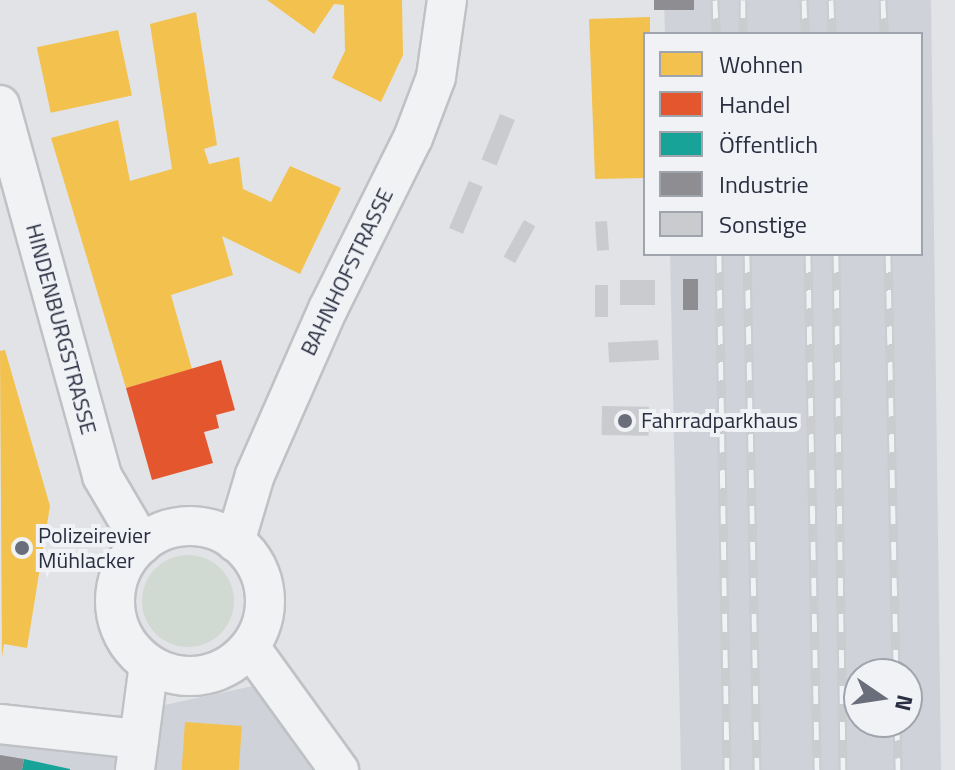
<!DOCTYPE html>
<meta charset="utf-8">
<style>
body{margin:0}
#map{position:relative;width:955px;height:770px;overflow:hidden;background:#e2e3e7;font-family:"Titillium Web",sans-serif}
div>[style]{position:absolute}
.built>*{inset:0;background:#d0d2da}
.green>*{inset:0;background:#d1dad2}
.round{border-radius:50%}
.homes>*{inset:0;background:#f2c14e;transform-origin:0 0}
.shops>*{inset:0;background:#e4572e}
.public>*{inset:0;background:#17a398}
.industry>*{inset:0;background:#8d8d92;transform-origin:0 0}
.building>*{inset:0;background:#cacbcf;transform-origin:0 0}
.roads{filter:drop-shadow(2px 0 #c0c1c5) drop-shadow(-2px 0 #c0c1c5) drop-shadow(0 2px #c0c1c5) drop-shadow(0 -2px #c0c1c5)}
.street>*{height:38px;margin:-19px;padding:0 19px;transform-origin:19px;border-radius:19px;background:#f1f2f4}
.street>.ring{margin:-19px;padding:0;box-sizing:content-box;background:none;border:38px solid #f1f2f4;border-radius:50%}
.rail>*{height:9px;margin-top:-4.5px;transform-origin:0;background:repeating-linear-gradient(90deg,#f0f2f6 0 18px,#cacccf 0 36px);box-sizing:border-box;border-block:2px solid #cacccf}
.dots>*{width:22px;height:22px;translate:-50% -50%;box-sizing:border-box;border:4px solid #f0f2f6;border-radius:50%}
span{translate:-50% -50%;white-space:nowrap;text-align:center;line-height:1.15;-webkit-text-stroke:8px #f0f2f6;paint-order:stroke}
.street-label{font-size:22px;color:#292e40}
.poi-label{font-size:22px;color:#292e40}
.left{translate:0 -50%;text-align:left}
.legend{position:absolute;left:643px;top:32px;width:280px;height:224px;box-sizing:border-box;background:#f0f2f6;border:2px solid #a0a4ad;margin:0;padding:10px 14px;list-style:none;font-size:24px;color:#292e40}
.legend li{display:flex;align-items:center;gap:16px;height:40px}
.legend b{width:40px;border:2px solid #a0a4ad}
.north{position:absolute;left:843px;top:658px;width:80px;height:80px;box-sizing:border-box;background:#f0f2f6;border:2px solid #a0a4ad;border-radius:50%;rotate:103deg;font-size:22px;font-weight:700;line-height:32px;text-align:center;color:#292e40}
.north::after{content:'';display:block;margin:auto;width:28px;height:36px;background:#6a6d7a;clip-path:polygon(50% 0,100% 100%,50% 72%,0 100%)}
</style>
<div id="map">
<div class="built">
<div style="clip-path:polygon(evenodd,664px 0,931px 0,941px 770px,681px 770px,670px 254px,921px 254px,921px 34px,665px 34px,664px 0,859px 674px,907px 674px,907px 722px,859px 722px,859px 674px)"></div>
<div style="clip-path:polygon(253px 686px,312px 770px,0 770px,0 705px,90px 721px)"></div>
</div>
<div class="green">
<div class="round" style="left:142px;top:555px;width:92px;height:92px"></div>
</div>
<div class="homes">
<div style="clip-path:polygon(267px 0,402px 0,403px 55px,381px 102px,332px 78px,345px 51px,344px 5px,334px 4px,314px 34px)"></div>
<div style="clip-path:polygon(196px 12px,217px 145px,204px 149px,209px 164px,239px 157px,243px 189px,271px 202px,290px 166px,341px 188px,300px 274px,222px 236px,233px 275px,171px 295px,192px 369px,126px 388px,51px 138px,118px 120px,130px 181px,172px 169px,150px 24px)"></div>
<div style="clip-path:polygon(650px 17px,650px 34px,645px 34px,645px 178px,595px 179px,589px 19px)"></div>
<div style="left:118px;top:30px;width:67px;height:83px;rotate:78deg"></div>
<div style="clip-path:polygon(5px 350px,50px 506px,27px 648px,4px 644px,2px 657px,0 351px)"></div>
<div style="left:185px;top:722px;width:57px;height:48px;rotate:4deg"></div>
</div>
<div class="shops">
<div style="clip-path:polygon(221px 360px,235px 410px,216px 415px,219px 428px,204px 432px,213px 463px,152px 480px,126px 388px)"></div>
</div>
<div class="public">
<div style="clip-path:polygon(24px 759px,70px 769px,70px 770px,22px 770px)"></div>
</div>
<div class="industry">
<div style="left:654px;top:0;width:40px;height:10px"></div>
<div style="left:683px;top:279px;width:15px;height:31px"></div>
<div style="clip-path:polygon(0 755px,24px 759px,22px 770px,0 770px)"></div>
</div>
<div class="building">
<div style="left:500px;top:114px;width:16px;height:49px;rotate:22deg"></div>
<div style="left:469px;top:181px;width:15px;height:51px;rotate:23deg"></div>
<div style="left:524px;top:220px;width:13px;height:42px;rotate:29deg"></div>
<div style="left:607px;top:221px;width:29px;height:12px;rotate:86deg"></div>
<div style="left:655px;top:280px;width:25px;height:35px;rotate:90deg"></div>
<div style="left:595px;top:285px;width:13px;height:32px"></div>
<div style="left:658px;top:340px;width:20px;height:50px;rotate:87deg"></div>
<div style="left:602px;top:406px;width:47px;height:29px;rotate:1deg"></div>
</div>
<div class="roads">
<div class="street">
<div style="left:0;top:105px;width:385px;rotate:74.6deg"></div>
<div style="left:102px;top:476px;width:79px;rotate:59.5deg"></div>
<div class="ring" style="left:115px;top:526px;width:112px;height:112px"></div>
<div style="left:235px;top:542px;width:70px;rotate:-73.4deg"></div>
<div style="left:255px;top:475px;width:181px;rotate:-66.3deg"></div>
<div style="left:328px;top:309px;width:191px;rotate:-63.6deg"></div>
<div style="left:413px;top:138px;width:65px;rotate:-69.3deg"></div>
<div style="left:436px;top:77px;width:78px;rotate:-81.9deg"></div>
<div style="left:250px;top:647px;width:152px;rotate:54.1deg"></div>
<div style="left:0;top:724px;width:140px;rotate:6.2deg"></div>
<div style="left:135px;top:770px;width:107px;rotate:-82.5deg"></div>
</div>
</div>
<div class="rail">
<div style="left:715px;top:0;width:34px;rotate:88deg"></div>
<div style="left:743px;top:0;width:34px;rotate:90deg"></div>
<div style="left:804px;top:0;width:34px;rotate:88deg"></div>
<div style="left:831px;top:0;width:34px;rotate:88deg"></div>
<div style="left:883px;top:0;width:34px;rotate:88deg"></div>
<div style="left:719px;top:254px;width:516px;rotate:89.11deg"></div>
<div style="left:747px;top:254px;width:516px;rotate:88.89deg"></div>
<div style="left:808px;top:254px;width:516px;rotate:89deg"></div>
<div style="left:836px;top:254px;width:516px;rotate:89.22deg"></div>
<div style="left:888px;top:254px;width:420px;rotate:88.9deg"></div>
<div style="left:897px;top:722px;width:48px;rotate:88.8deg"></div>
</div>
<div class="dots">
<div style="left:625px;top:421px;background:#6a6d7a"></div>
<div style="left:22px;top:548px;background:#6a6d7a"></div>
</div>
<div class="street-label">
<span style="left:347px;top:272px;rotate:-64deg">BAHNHOFSTRASSE</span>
<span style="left:61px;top:329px;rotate:75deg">HINDENBURGSTRASSE</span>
</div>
<div class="poi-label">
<span class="left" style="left:641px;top:421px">Fahrradparkhaus</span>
<span class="left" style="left:38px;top:548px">Polizeirevier<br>Mühlacker</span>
</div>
<ul class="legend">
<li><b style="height:22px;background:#f2c14e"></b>Wohnen</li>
<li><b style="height:22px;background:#e4572e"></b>Handel</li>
<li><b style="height:22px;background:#17a398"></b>Öffentlich</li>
<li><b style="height:22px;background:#8d8d92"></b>Industrie</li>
<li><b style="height:22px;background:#cacbcf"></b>Sonstige</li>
</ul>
<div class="north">N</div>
</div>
